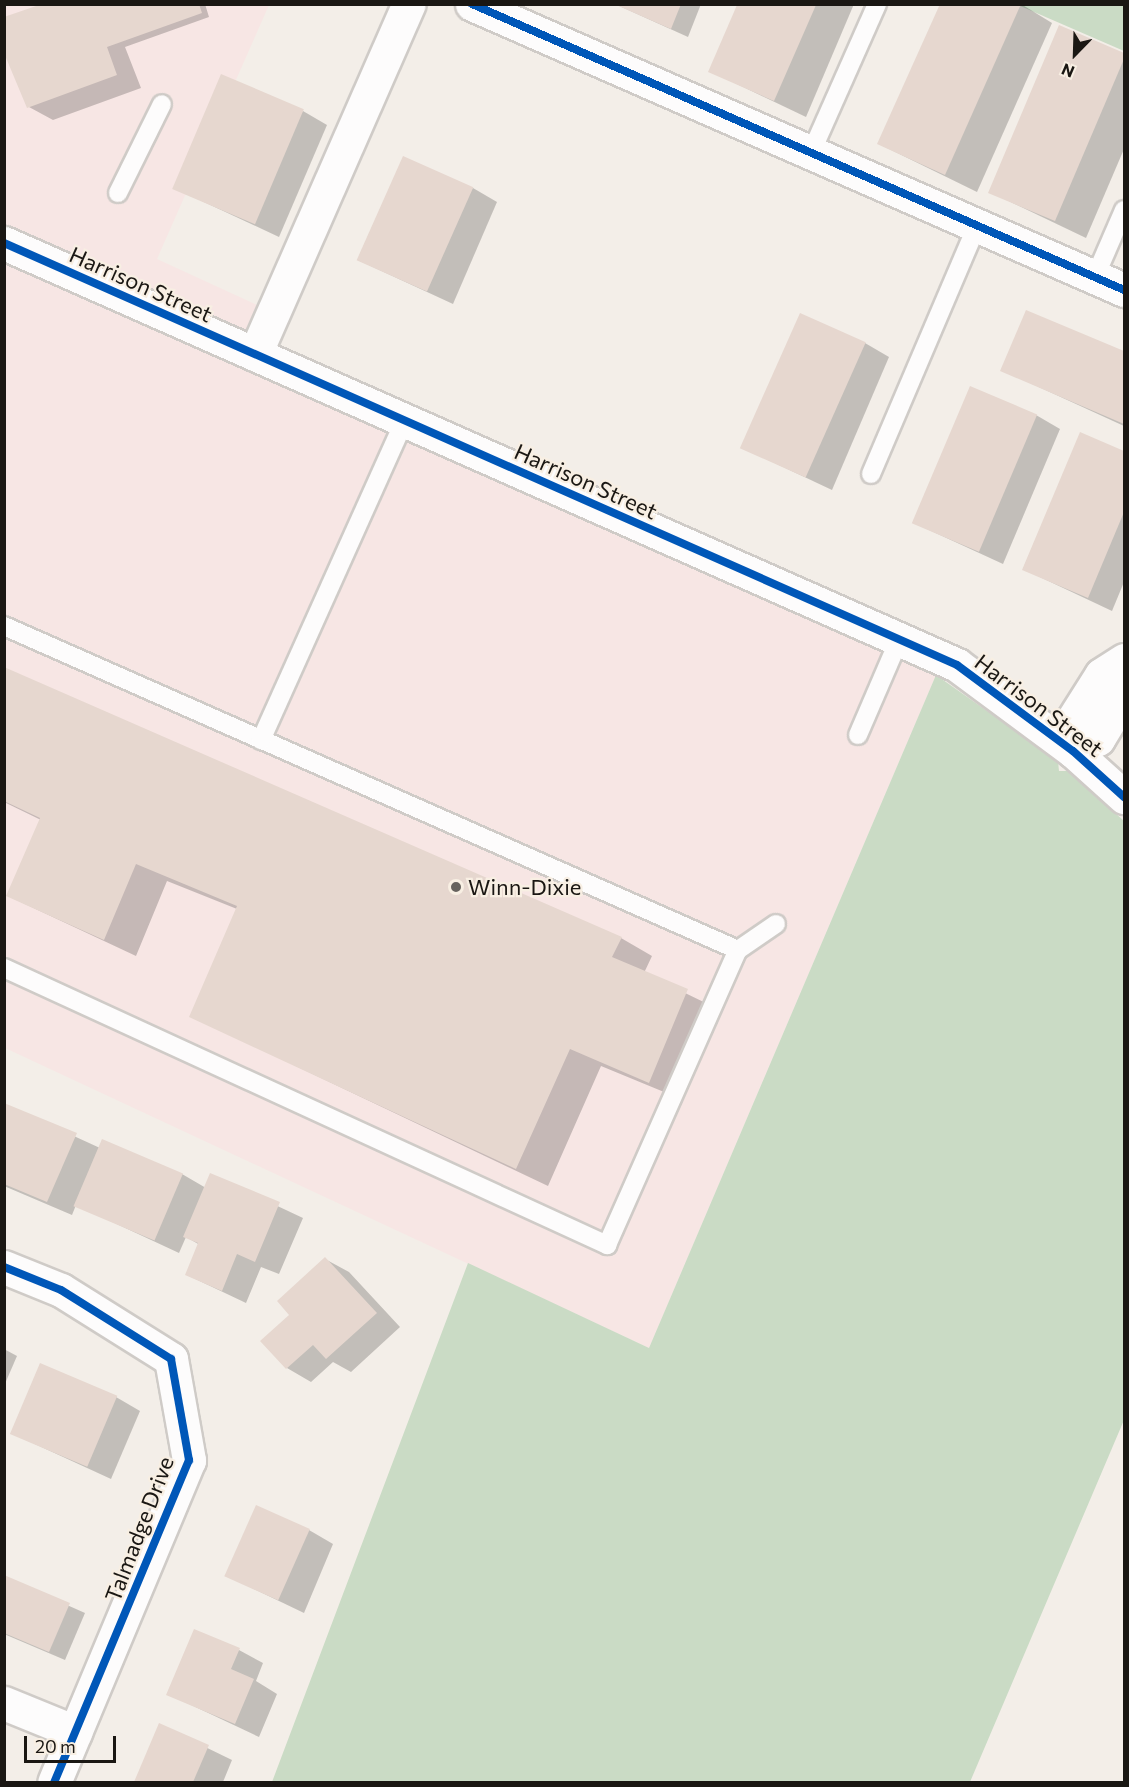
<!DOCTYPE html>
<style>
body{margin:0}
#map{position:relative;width:1129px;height:1787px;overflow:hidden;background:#f3eee8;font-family:Commissioner,sans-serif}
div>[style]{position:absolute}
.commercial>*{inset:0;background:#f7e6e4}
.green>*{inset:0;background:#cadbc5}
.shadow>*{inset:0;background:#0003}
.building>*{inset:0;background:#e6d7cf;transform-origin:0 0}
.roads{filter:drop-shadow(2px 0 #cfcbc7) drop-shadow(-2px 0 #cfcbc7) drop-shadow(0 2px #cfcbc7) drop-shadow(0 -2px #cfcbc7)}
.service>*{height:18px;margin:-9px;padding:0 9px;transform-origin:9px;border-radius:9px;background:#fdfcfc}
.minor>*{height:33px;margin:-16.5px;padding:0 16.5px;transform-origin:16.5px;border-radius:16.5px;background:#fdfcfc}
.tertiary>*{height:33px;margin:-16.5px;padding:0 16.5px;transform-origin:16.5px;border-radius:16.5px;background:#fdfcfc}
.cycleway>*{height:8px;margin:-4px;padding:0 4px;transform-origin:4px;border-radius:4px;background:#0057b8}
.dots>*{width:16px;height:16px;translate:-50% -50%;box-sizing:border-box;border:3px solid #f8efe3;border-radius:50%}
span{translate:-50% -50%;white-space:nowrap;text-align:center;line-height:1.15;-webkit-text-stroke:4.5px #f8efe3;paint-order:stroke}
.street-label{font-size:22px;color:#1a1713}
.poi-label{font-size:22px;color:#1a1713}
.left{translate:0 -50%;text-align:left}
.frame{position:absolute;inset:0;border:6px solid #1a1713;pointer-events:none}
.north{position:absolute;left:1045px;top:24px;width:60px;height:60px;-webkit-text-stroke:4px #f8efe3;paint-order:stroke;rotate:203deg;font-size:16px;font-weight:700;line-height:24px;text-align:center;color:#1a1713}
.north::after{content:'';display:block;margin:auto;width:21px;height:27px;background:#1a1713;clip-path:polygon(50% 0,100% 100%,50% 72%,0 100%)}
.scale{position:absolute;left:24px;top:1736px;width:92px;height:27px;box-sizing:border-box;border:3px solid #1a1713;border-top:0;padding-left:8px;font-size:18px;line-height:21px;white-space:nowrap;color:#1a1713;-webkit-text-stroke:4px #f8efe3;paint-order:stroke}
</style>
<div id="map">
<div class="commercial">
<div style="clip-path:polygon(5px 5px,269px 5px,157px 259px,259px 306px,248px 331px,5px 224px)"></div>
<div style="clip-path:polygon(5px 264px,936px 675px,649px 1348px,5px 1048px)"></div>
</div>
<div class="green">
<div style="clip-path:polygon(1018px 5px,1124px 5px,1124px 51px)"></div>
<div style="clip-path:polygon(936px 675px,1058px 761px,1059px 771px,1069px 771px,1124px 821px,1124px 1420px,970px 1782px,272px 1782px,468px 1263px,649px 1348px)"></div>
</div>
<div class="shadow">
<div style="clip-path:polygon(47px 4px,205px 4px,209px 17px,125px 47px,141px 88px,53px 120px,29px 107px)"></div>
<div style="clip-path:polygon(615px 4px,701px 4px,688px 37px)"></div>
<div style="clip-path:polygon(739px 4px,854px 4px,806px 117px,710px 71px)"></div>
<div style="clip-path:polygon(941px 4px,1021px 4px,1052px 23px,977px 192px,879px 144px)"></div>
<div style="clip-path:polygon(1060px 27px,1124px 55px,1124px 149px,1086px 238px,990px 192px)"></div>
<div style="clip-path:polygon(303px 111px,327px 125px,279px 237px,174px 188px)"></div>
<div style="clip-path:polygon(473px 188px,497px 202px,453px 304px,360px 261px)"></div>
<div style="clip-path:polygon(1027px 312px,1124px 353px,1124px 426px,1002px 370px)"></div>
<div style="clip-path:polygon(865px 343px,889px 357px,832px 490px,743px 448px)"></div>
<div style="clip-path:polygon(1036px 415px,1060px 429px,1003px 564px,914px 523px)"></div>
<div style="clip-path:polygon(1081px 434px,1124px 453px,1124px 582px,1112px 611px,1023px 569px)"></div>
<div style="clip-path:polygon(4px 669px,621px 938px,652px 956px,644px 973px,718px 1009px,681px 1099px,601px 1066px,548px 1186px,191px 1016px,237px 909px,167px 881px,136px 956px,8px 896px,41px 820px,4px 802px)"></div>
<div style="clip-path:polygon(4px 1104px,100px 1148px,182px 1174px,206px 1188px,211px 1175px,303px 1218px,279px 1274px,261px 1267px,246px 1303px,187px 1275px,200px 1245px,186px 1237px,179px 1253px,76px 1205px,72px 1215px,4px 1186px)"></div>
<div style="clip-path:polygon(325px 1259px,349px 1272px,400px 1327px,351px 1372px,333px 1362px,311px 1382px,287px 1368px,292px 1315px)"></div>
<div style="clip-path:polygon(4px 1349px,17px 1356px,4px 1386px)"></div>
<div style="clip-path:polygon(116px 1397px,140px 1411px,111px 1479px,11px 1433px)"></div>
<div style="clip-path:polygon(309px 1530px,333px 1544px,304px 1613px,227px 1576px)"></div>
<div style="clip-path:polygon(4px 1577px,85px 1613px,65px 1660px,4px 1634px)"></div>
<div style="clip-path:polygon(239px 1650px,263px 1663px,256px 1681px,277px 1694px,259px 1737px,168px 1694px)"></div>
<div style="clip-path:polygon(160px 1725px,232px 1760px,223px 1782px,136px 1782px)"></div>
</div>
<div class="building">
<div style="clip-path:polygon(42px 4px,199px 4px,202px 13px,107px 47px,117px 75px,27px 108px,4px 53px,4px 17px)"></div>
<div style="clip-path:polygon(614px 4px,681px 4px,671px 29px)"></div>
<div style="clip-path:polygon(940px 4px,1021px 4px,945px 175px,877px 144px)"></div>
<div style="clip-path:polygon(737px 5px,816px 5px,774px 101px,708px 72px)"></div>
<div style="clip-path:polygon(1059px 25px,1124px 53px,1124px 59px,1055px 221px,988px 193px)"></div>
<div style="left:221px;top:74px;width:90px;height:125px;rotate:23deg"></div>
<div style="left:403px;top:156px;width:77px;height:114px;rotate:24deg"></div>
<div style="clip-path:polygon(1026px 310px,1124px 351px,1124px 424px,1000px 371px)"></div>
<div style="left:800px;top:313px;width:72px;height:148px;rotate:24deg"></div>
<div style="left:970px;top:386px;width:73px;height:149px;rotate:23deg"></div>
<div style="clip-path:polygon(1080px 432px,1124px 451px,1124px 512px,1088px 598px,1022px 570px)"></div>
<div style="clip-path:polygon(4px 667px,622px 937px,612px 957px,688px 989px,649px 1083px,570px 1049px,516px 1169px,189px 1017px,237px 906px,136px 864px,104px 940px,6px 896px,40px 818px,4px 801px)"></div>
<div style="clip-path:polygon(4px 1103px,77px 1133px,47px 1202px,4px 1184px)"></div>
<div style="left:102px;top:1139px;width:88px;height:73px;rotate:23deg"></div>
<div style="clip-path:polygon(210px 1173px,280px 1202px,255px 1262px,237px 1254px,222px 1291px,185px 1275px,198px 1243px,183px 1237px)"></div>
<div style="clip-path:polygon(325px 1257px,377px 1313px,326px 1359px,313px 1345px,286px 1369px,260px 1341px,289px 1315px,277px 1301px)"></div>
<div style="left:40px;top:1363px;width:84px;height:77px;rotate:23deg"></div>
<div style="left:256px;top:1505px;width:59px;height:78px;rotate:24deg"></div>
<div style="clip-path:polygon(4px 1575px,70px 1603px,49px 1652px,4px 1633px)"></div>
<div style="clip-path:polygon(194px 1629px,240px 1648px,231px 1669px,254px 1679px,235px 1724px,166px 1695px)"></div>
<div style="clip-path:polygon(159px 1723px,209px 1745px,193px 1782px,134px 1782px)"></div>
</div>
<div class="roads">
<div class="service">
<div style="left:811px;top:153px;width:163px;rotate:-66.1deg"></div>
<div style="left:118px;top:193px;width:99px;rotate:-63.7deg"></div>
<div style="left:1095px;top:277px;width:73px;rotate:-66.6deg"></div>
<div style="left:871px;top:474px;width:271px;rotate:-66.9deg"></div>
<div style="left:4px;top:626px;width:802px;rotate:23.82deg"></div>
<div style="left:738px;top:950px;width:46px;rotate:-34.4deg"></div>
<div style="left:858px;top:735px;width:103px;rotate:-66.7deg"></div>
<div style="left:261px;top:740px;width:351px;rotate:-65.8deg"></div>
<div style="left:4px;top:968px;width:664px;rotate:24.67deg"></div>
<div style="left:607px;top:1245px;width:323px;rotate:-66.1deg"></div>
</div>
<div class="minor">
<div style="left:472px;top:4px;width:712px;rotate:23.68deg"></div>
<div style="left:255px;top:354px;width:382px;rotate:-66.3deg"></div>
<div style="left:1124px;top:660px;width:27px;rotate:147deg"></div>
<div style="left:1101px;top:675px;width:58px;rotate:122.3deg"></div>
<div style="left:1070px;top:724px;width:27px;rotate:84deg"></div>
<div style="left:1073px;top:751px;width:28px;rotate:-26deg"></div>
<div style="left:1098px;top:739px;width:50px;rotate:-58.8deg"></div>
<div style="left:4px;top:1267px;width:61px;rotate:22deg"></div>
<div style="left:61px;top:1290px;width:130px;rotate:32.1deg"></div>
<div style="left:171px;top:1359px;width:103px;rotate:79.9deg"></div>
<div style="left:189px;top:1460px;width:349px;rotate:112.7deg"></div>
<div style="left:4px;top:1703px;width:77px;rotate:22.2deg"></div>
</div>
<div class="tertiary">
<div style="left:4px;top:243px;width:1042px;rotate:23.88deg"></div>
<div style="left:957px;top:665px;width:144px;rotate:36.6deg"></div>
<div style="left:1073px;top:751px;width:69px;rotate:42deg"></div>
</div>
</div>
<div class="cycleway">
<div style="left:472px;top:4px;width:712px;rotate:23.68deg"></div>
<div style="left:4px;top:243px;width:1042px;rotate:23.88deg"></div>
<div style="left:957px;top:665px;width:144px;rotate:36.6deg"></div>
<div style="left:1073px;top:751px;width:69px;rotate:42deg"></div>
<div style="left:4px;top:1267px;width:61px;rotate:22deg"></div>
<div style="left:61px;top:1290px;width:130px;rotate:32.1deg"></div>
<div style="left:171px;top:1359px;width:103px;rotate:79.9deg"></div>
<div style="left:189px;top:1460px;width:349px;rotate:112.7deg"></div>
</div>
<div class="dots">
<div style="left:456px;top:887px;background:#66625e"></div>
</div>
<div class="street-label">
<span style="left:141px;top:284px;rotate:24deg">Harrison Street</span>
<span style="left:586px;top:481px;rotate:24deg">Harrison Street</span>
<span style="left:1039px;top:705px;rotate:37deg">Harrison Street</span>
<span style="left:139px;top:1529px;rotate:-69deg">Talmadge Drive</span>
</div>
<div class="poi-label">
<span class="left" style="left:468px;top:887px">Winn-Dixie</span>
</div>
<div class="frame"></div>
<div class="north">N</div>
<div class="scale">20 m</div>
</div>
